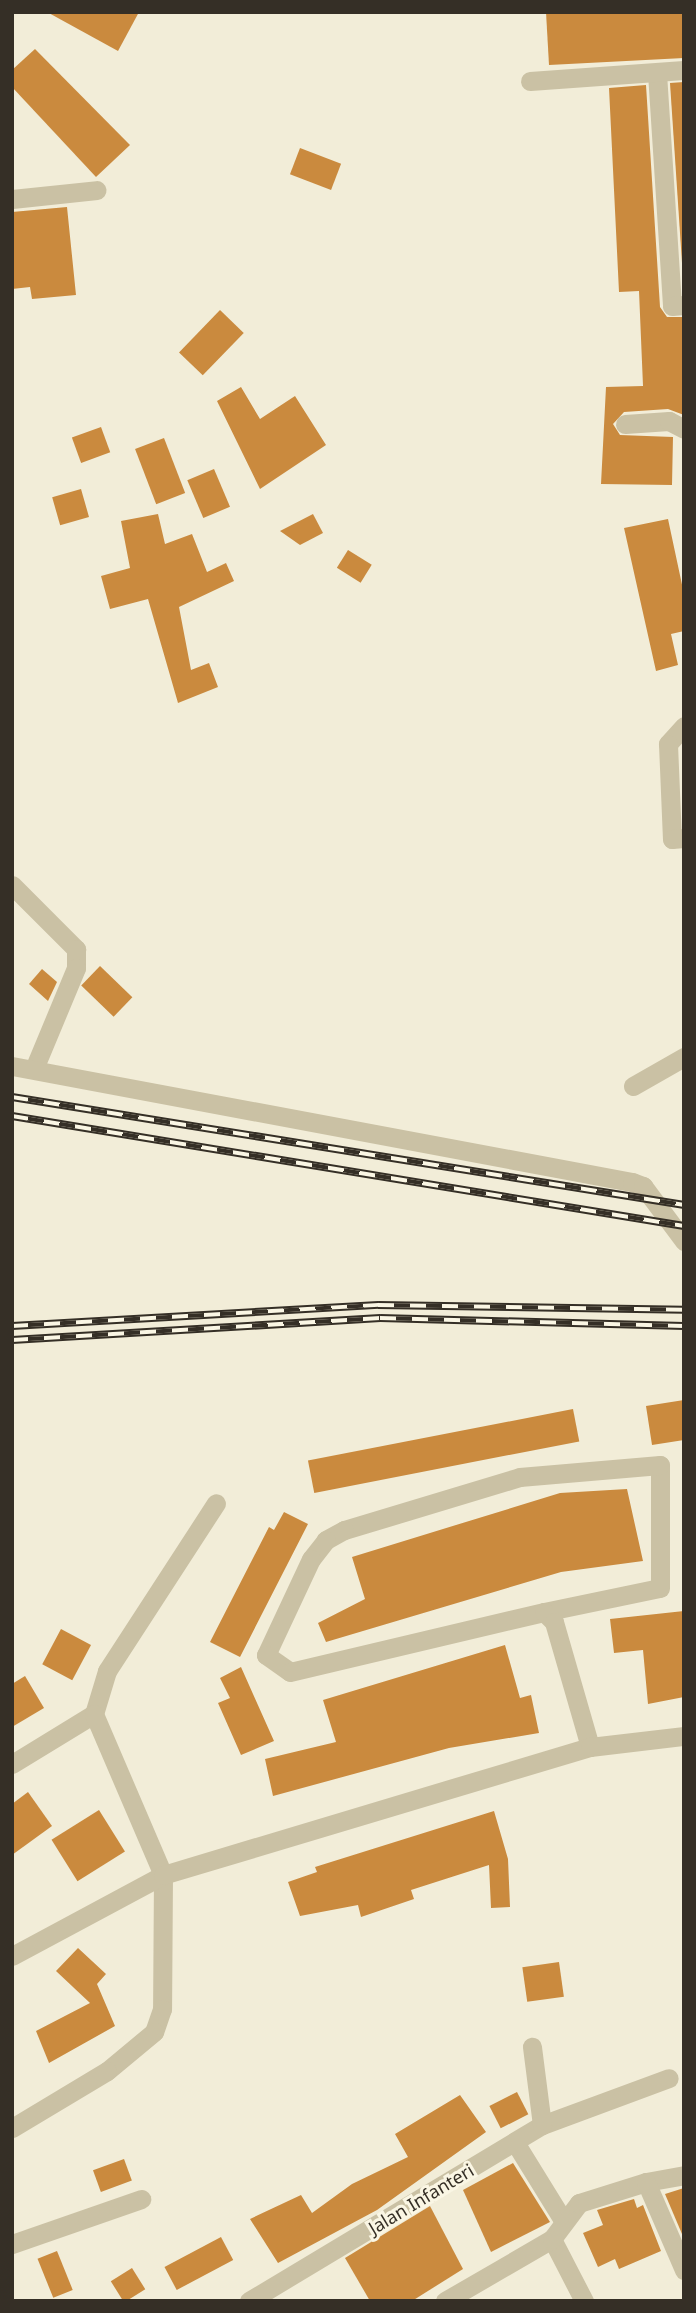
<!DOCTYPE html>
<style>
body{margin:0}
#map{position:relative;width:696px;height:2313px;overflow:hidden;background:#f2edd8;font-family:"Noto Sans",sans-serif}
div>[style]{position:absolute}
.building>*{inset:0;background:#ca8a3e;transform-origin:0 0}
.minor>*{height:19px;margin:-9.5px;padding:0 9.5px;transform-origin:9.5px;border-radius:9.5px;background:#cac1a4}
.rail>*{height:8px;margin-top:-4px;transform-origin:0;background:repeating-linear-gradient(90deg,#faf6e4 0 16px,#352f26 0 32px);box-sizing:border-box;border-block:2px solid #352f26}
span{translate:-50% -50%;white-space:nowrap;text-align:center;line-height:1.15;-webkit-text-stroke:6px #faf6e4;paint-order:stroke}
.street-label{font-size:18px;color:#352f26}
.frame{position:absolute;inset:0;border:14px solid #352f26;pointer-events:none}
</style>
<div id="map">
<div class="building">
<div style="clip-path:polygon(47px 12px,139px 12px,118px 51px)"></div>
<div style="clip-path:polygon(546px 12px,684px 12px,684px 58px,549px 65px)"></div>
<div style="clip-path:polygon(35px 49px,130px 145px,96px 177px,12px 87px,12px 70px)"></div>
<div style="clip-path:polygon(684px 82px,684px 293px,670px 83px)"></div>
<div style="clip-path:polygon(646px 85px,660px 307px,667px 317px,684px 317px,684px 415px,668px 409px,624px 412px,613px 424px,620px 435px,673px 437px,672px 485px,601px 484px,606px 387px,643px 386px,639px 291px,619px 292px,609px 88px)"></div>
<div style="left:300px;top:148px;width:44px;height:28px;rotate:21deg"></div>
<div style="clip-path:polygon(67px 207px,76px 295px,32px 299px,30px 287px,12px 289px,12px 212px)"></div>
<div style="left:220px;top:310px;width:33px;height:59px;rotate:44deg"></div>
<div style="clip-path:polygon(241px 387px,260px 419px,295px 396px,326px 445px,260px 489px,217px 401px)"></div>
<div style="left:101px;top:427px;width:27px;height:31px;rotate:70deg"></div>
<div style="left:164px;top:438px;width:59px;height:31px;rotate:69deg"></div>
<div style="left:214px;top:469px;width:41px;height:29px;rotate:67deg"></div>
<div style="left:81px;top:489px;width:29px;height:30px;rotate:74deg"></div>
<div style="clip-path:polygon(158px 514px,165px 544px,192px 534px,207px 572px,226px 563px,234px 581px,179px 607px,191px 670px,209px 663px,218px 687px,178px 703px,148px 599px,110px 609px,101px 576px,130px 568px,121px 521px)"></div>
<div style="clip-path:polygon(313px 514px,323px 533px,300px 545px,280px 531px)"></div>
<div style="clip-path:polygon(668px 519px,684px 594px,684px 631px,671px 634px,678px 665px,656px 671px,624px 528px)"></div>
<div style="left:348px;top:550px;width:28px;height:21px;rotate:32deg"></div>
<div style="left:100px;top:966px;width:45px;height:27px;rotate:44deg"></div>
<div style="clip-path:polygon(42px 969px,57px 982px,48px 1001px,29px 984px)"></div>
<div style="clip-path:polygon(684px 1400px,684px 1440px,652px 1445px,646px 1406px)"></div>
<div style="left:573px;top:1409px;width:33px;height:270px;rotate:79deg"></div>
<div style="clip-path:polygon(627px 1489px,643px 1561px,561px 1572px,326px 1642px,318px 1623px,365px 1599px,352px 1557px,560px 1493px)"></div>
<div style="clip-path:polygon(284px 1512px,308px 1524px,240px 1657px,210px 1642px,269px 1527px,274px 1530px)"></div>
<div style="clip-path:polygon(684px 1611px,684px 1697px,648px 1704px,643px 1650px,614px 1653px,610px 1619px)"></div>
<div style="left:61px;top:1629px;width:34px;height:40px;rotate:28deg"></div>
<div style="clip-path:polygon(505px 1645px,520px 1698px,531px 1695px,539px 1733px,449px 1748px,273px 1796px,265px 1759px,336px 1742px,323px 1700px)"></div>
<div style="clip-path:polygon(241px 1667px,274px 1741px,241px 1755px,218px 1703px,230px 1698px,220px 1678px)"></div>
<div style="clip-path:polygon(25px 1676px,44px 1708px,12px 1727px,12px 1684px)"></div>
<div style="clip-path:polygon(28px 1792px,52px 1826px,12px 1855px,12px 1804px)"></div>
<div style="left:99px;top:1810px;width:49px;height:56px;rotate:58deg"></div>
<div style="clip-path:polygon(494px 1811px,508px 1859px,510px 1907px,491px 1908px,489px 1865px,411px 1890px,414px 1899px,361px 1917px,358px 1905px,300px 1916px,288px 1882px,317px 1872px,315px 1867px)"></div>
<div style="clip-path:polygon(78px 1948px,106px 1974px,97px 1984px,115px 2026px,49px 2063px,36px 2031px,90px 2003px,56px 1971px)"></div>
<div style="left:559px;top:1962px;width:35px;height:37px;rotate:82deg"></div>
<div style="left:517px;top:2092px;width:25px;height:31px;rotate:63deg"></div>
<div style="clip-path:polygon(460px 2095px,486px 2132px,377px 2210px,278px 2263px,250px 2219px,301px 2195px,312px 2213px,352px 2184px,408px 2157px,395px 2134px)"></div>
<div style="left:124px;top:2159px;width:23px;height:33px;rotate:70deg"></div>
<div style="clip-path:polygon(513px 2163px,550px 2222px,491px 2252px,463px 2190px)"></div>
<div style="clip-path:polygon(684px 2188px,684px 2233px,682px 2234px,665px 2194px)"></div>
<div style="clip-path:polygon(634px 2199px,637px 2208px,643px 2205px,661px 2251px,619px 2269px,615px 2259px,598px 2267px,583px 2233px,603px 2225px,597px 2210px)"></div>
<div style="clip-path:polygon(430px 2206px,463px 2269px,412px 2301px,370px 2301px,345px 2258px)"></div>
<div style="left:221px;top:2237px;width:26px;height:64px;rotate:62deg"></div>
<div style="left:57px;top:2251px;width:42px;height:21px;rotate:68deg"></div>
<div style="left:132px;top:2268px;width:25px;height:25px;rotate:58deg"></div>
</div>
<div class="minor">
<div style="left:657px;top:73px;width:233px;rotate:86.3deg"></div>
<div style="left:672px;top:306px;width:12px;rotate:-5deg"></div>
<div style="left:530px;top:81px;width:154px;rotate:-4.1deg"></div>
<div style="left:12px;top:199px;width:85px;rotate:-6deg"></div>
<div style="left:625px;top:424px;width:44px;rotate:-3.9deg"></div>
<div style="left:669px;top:421px;width:17px;rotate:28deg"></div>
<div style="left:684px;top:726px;width:24px;rotate:132deg"></div>
<div style="left:668px;top:744px;width:95px;rotate:87.6deg"></div>
<div style="left:672px;top:839px;width:12px;rotate:-5deg"></div>
<div style="left:12px;top:885px;width:91px;rotate:45deg"></div>
<div style="left:76px;top:949px;width:19px;rotate:90deg"></div>
<div style="left:76px;top:968px;width:109px;rotate:112.6deg"></div>
<div style="left:12px;top:1066px;width:631px;rotate:10.6deg"></div>
<div style="left:632px;top:1182px;width:12px;rotate:20deg"></div>
<div style="left:643px;top:1186px;width:69px;rotate:53.3deg"></div>
<div style="left:633px;top:1086px;width:59px;rotate:-29.6deg"></div>
<div style="left:544px;top:1612px;width:118px;rotate:-11.7deg"></div>
<div style="left:660px;top:1588px;width:123px;rotate:-90deg"></div>
<div style="left:660px;top:1465px;width:141px;rotate:175.1deg"></div>
<div style="left:520px;top:1477px;width:184px;rotate:163.2deg"></div>
<div style="left:344px;top:1530px;width:21px;rotate:151deg"></div>
<div style="left:326px;top:1540px;width:24px;rotate:128deg"></div>
<div style="left:311px;top:1559px;width:106px;rotate:115.1deg"></div>
<div style="left:266px;top:1655px;width:29px;rotate:35deg"></div>
<div style="left:290px;top:1672px;width:261px;rotate:-13.3deg"></div>
<div style="left:544px;top:1612px;width:14px;rotate:45deg"></div>
<div style="left:554px;top:1622px;width:130px;rotate:73.9deg"></div>
<div style="left:94px;top:1714px;width:45px;rotate:-73.2deg"></div>
<div style="left:107px;top:1671px;width:200px;rotate:-57deg"></div>
<div style="left:12px;top:1764px;width:96px;rotate:-31.4deg"></div>
<div style="left:94px;top:1714px;width:175px;rotate:66.8deg"></div>
<div style="left:163px;top:1875px;width:134px;rotate:90.4deg"></div>
<div style="left:162px;top:2009px;width:24px;rotate:109deg"></div>
<div style="left:154px;top:2032px;width:61px;rotate:140.3deg"></div>
<div style="left:107px;top:2071px;width:111px;rotate:149deg"></div>
<div style="left:12px;top:1956px;width:171px;rotate:-28.2deg"></div>
<div style="left:163px;top:1875px;width:446px;rotate:-16.7deg"></div>
<div style="left:590px;top:1747px;width:95px;rotate:-6.7deg"></div>
<div style="left:542px;top:2125px;width:135px;rotate:-20.3deg"></div>
<div style="left:516px;top:2144px;width:89px;rotate:58.3deg"></div>
<div style="left:646px;top:2182px;width:39px;rotate:-10deg"></div>
<div style="left:552px;top:2239px;width:70px;rotate:62.7deg"></div>
<div style="left:12px;top:2244px;width:137px;rotate:-19.2deg"></div>
<div style="left:249px;top:2301px;width:342px;rotate:-31deg"></div>
<div style="left:542px;top:2125px;width:79px;rotate:-97.3deg"></div>
<div style="left:445px;top:2301px;width:124px;rotate:-30.1deg"></div>
<div style="left:552px;top:2239px;width:45px;rotate:-53.1deg"></div>
<div style="left:579px;top:2203px;width:70px;rotate:-17.4deg"></div>
<div style="left:646px;top:2182px;width:96px;rotate:66.6deg"></div>
</div>
<div class="rail">
<div style="left:12px;top:1097px;width:681px;rotate:9.13deg"></div>
<div style="left:12px;top:1116px;width:681px;rotate:9.3deg"></div>
<div style="left:12px;top:1326px;width:367px;rotate:-3.3deg"></div>
<div style="left:378px;top:1305px;width:306px;rotate:0.9deg"></div>
<div style="left:12px;top:1340px;width:369px;rotate:-3.4deg"></div>
<div style="left:380px;top:1318px;width:304px;rotate:1.5deg"></div>
</div>
<div class="street-label">
<span style="left:421px;top:2199px;rotate:-31deg">Jalan Infanteri</span>
</div>
<div class="frame"></div>
</div>
